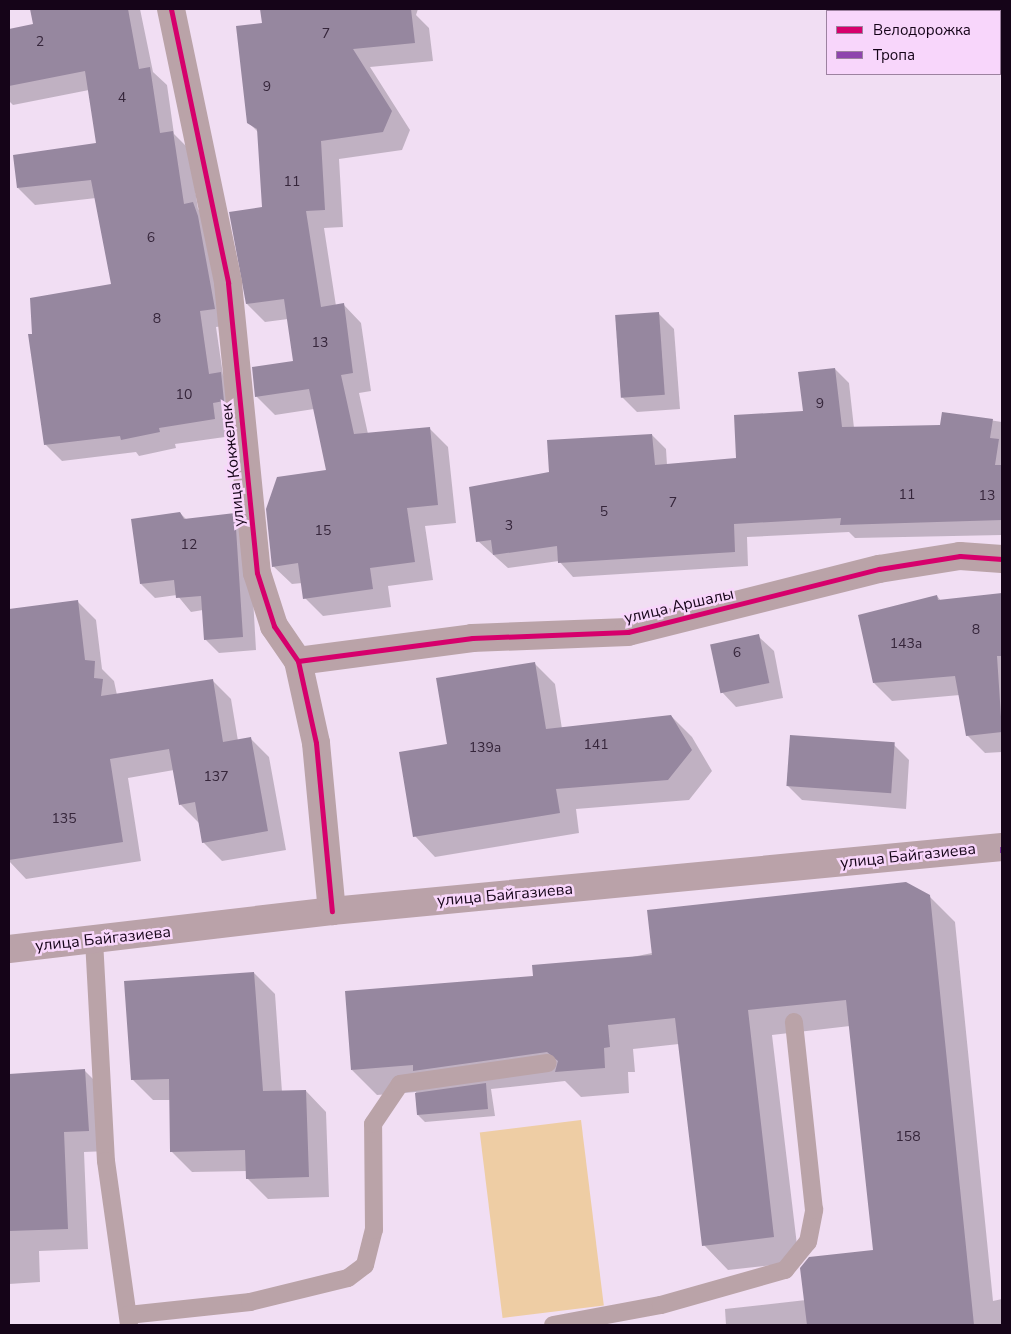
<!DOCTYPE html>
<meta charset="utf-8">
<style>
body{margin:0}
#map{position:relative;width:1011px;height:1334px;overflow:hidden;background:#f1def3;font-family:"Nunito Sans",sans-serif}
div>[style]{position:absolute}
.green>*{inset:0;background:#eecda4;transform-origin:0 0}
.shadow>*{inset:0;background:#0003}
.building>*{inset:0;background:#96879f;transform-origin:0 0}
.lane>*{height:18px;margin:-9px;padding:0 9px;transform-origin:9px;border-radius:9px;background:#baa3a8}
.street>*{height:28px;margin:-14px;padding:0 14px;transform-origin:14px;border-radius:14px;background:#baa3a8}
.secondary>*{height:28px;margin:-14px;padding:0 14px;transform-origin:14px;border-radius:14px;background:#baa2a9}
.quiet>*{height:4px;margin-top:-2px;transform-origin:0;background:repeating-linear-gradient(90deg,#8e44ad 0 8px,transparent 0 12px)}
.cycleway>*{height:5px;margin:-2.5px;padding:0 2.5px;transform-origin:2.5px;border-radius:2.5px;background:#d6006c}
span{translate:-50% -50%;white-space:nowrap;text-align:center;line-height:1.15;-webkit-text-stroke:5px #f8d6fb;paint-order:stroke}
.number-label{font-size:14px;color:#35253a}
.number-label span{-webkit-text-stroke-width:0}
.street-label{font-size:16px;color:#150418}
.frame{position:absolute;inset:0;border:10px solid #150418;pointer-events:none}
.legend{position:absolute;left:826px;top:10px;width:175px;height:65px;box-sizing:border-box;background:#f8d6fb;border:1px solid #9d82a0;margin:0;padding:6px 9px;list-style:none;font-size:15px;color:#150418}
.legend li{display:flex;align-items:center;gap:10px;height:25px}
.legend b{width:25px;border:1px solid #9d82a0}
</style>
<div id="map">
<div class="green">
<div style="left:581px;top:1120px;width:187px;height:102px;rotate:83deg"></div>
</div>
<div class="shadow">
<div style="clip-path:polygon(32px 9px,140px 9px,153px 72px,167px 85px,174px 134px,189px 149px,198px 209px,210px 220px,231px 325px,216px 327px,223px 375px,238px 390px,232px 436px,175px 444px,176px 448px,139px 456px,136px 452px,62px 461px,45px 444px,34px 335px,113px 285px,96px 198px,35px 205px,18px 188px,97px 144px,89px 90px,13px 105px,9px 101px,9px 30px,34px 25px)"></div>
<div style="clip-path:polygon(261px 9px,418px 9px,416px 15px,429px 28px,433px 61px,370px 67px,410px 130px,402px 150px,339px 159px,343px 227px,324px 228px,336px 306px,343px 304px,361px 323px,371px 391px,359px 393px,368px 434px,430px 429px,448px 447px,456px 523px,425px 526px,433px 580px,388px 586px,391px 607px,323px 616px,305px 598px,302px 583px,292px 584px,273px 566px,328px 471px,314px 409px,275px 415px,256px 396px,294px 362px,288px 319px,265px 322px,247px 304px,264px 208px,258px 132px,248px 122px,263px 24px)"></div>
<div style="clip-path:polygon(659px 314px,674px 329px,680px 409px,637px 412px,622px 397px)"></div>
<div style="clip-path:polygon(835px 369px,849px 383px,854px 428px,941px 426px,943px 413px,1002px 422px,1002px 535px,855px 538px,849px 532px,747px 537px,748px 566px,573px 577px,559px 561px,508px 568px,478px 541px,550px 473px,652px 435px,666px 449px,667px 465px,738px 459px,804px 413px)"></div>
<div style="clip-path:polygon(180px 513px,187px 520px,235px 514px,249px 528px,256px 650px,219px 653px,205px 639px,203px 610px,191px 612px,177px 595px,155px 598px,141px 584px)"></div>
<div style="clip-path:polygon(1002px 594px,1002px 752px,985px 753px,967px 735px,960px 695px,892px 701px,874px 683px,937px 596px,941px 601px)"></div>
<div style="clip-path:polygon(77px 601px,96px 620px,102px 669px,114px 681px,117px 695px,212px 680px,231px 699px,238px 741px,250px 738px,269px 757px,286px 850px,222px 861px,203px 842px,199px 823px,180px 804px,174px 770px,128px 778px,141px 861px,26px 879px,9px 861px,9px 610px)"></div>
<div style="clip-path:polygon(758px 636px,774px 651px,783px 698px,736px 707px,721px 691px)"></div>
<div style="clip-path:polygon(534px 663px,555px 684px,562px 729px,671px 716px,692px 737px,712px 771px,689px 800px,576px 809px,579px 833px,435px 857px,415px 836px,449px 745px)"></div>
<div style="clip-path:polygon(894px 745px,909px 760px,906px 809px,802px 800px,787px 785px)"></div>
<div style="clip-path:polygon(929px 896px,955px 922px,993px 1301px,1002px 1299px,1002px 1325px,726px 1325px,725px 1309px,806px 1300px,874px 1251px,850px 1026px,772px 1035px,799px 1262px,728px 1270px,704px 1245px,679px 1044px,633px 1049px,635px 1072px,628px 1072px,629px 1093px,581px 1097px,565px 1081px,491px 1089px,495px 1116px,425px 1122px,418px 1115px,416px 1092px,377px 1095px,352px 1070px,535px 977px)"></div>
<div style="clip-path:polygon(254px 973px,275px 994px,282px 1092px,306px 1091px,326px 1112px,329px 1197px,268px 1199px,247px 1178px,247px 1171px,192px 1172px,171px 1151px,170px 1100px,153px 1100px,132px 1079px)"></div>
<div style="clip-path:polygon(84px 1070px,105px 1091px,109px 1151px,84px 1152px,88px 1249px,39px 1251px,40px 1282px,9px 1284px,9px 1075px)"></div>
</div>
<div class="building">
<div style="clip-path:polygon(30px 9px,128px 9px,139px 69px,150px 67px,160px 133px,173px 131px,184px 204px,193px 202px,198px 216px,215px 309px,200px 311px,209px 374px,221px 372px,224px 401px,213px 403px,215px 419px,159px 428px,160px 432px,121px 440px,120px 436px,44px 445px,28px 334px,32px 334px,30px 298px,111px 284px,91px 180px,17px 188px,13px 155px,96px 143px,85px 71px,9px 86px,9px 29px,33px 24px)"></div>
<div style="clip-path:polygon(260px 9px,411px 9px,415px 43px,353px 49px,392px 111px,383px 132px,321px 141px,325px 210px,306px 211px,321px 307px,344px 303px,353px 373px,341px 375px,354px 434px,430px 427px,438px 505px,407px 508px,415px 562px,370px 568px,373px 589px,303px 599px,298px 563px,272px 567px,266px 509px,277px 477px,326px 470px,309px 389px,255px 397px,252px 367px,293px 361px,284px 299px,246px 304px,229px 212px,262px 207px,257px 129px,247px 123px,236px 26px,262px 23px)"></div>
<div style="left:659px;top:312px;width:83px;height:44px;rotate:86deg"></div>
<div style="clip-path:polygon(835px 368px,842px 427px,940px 425px,942px 412px,993px 419px,990px 438px,999px 439px,995px 465px,1002px 465px,1002px 520px,840px 525px,841px 518px,734px 524px,735px 552px,558px 563px,557px 546px,493px 555px,491px 540px,476px 542px,469px 487px,549px 472px,547px 440px,652px 434px,655px 465px,736px 458px,734px 415px,803px 411px,798px 372px)"></div>
<div style="clip-path:polygon(180px 512px,184px 519px,235px 513px,243px 637px,204px 640px,201px 596px,176px 598px,174px 580px,140px 584px,131px 519px)"></div>
<div style="clip-path:polygon(1002px 593px,1002px 656px,997px 656px,1002px 732px,966px 736px,955px 676px,873px 683px,858px 615px,937px 595px,938px 600px)"></div>
<div style="clip-path:polygon(78px 600px,85px 660px,95px 661px,94px 678px,103px 679px,101px 696px,213px 679px,223px 742px,251px 737px,268px 831px,202px 843px,195px 802px,179px 805px,169px 749px,110px 759px,123px 842px,9px 860px,9px 609px)"></div>
<div style="left:759px;top:634px;width:50px;height:50px;rotate:78deg"></div>
<div style="clip-path:polygon(535px 662px,546px 729px,671px 715px,692px 750px,668px 780px,556px 789px,560px 813px,413px 837px,399px 752px,447px 744px,436px 678px)"></div>
<div style="left:790px;top:735px;width:105px;height:51px;rotate:4deg"></div>
<div style="clip-path:polygon(906px 882px,930px 895px,974px 1325px,807px 1325px,800px 1268px,809px 1257px,873px 1250px,846px 1000px,748px 1010px,774px 1237px,702px 1246px,675px 1018px,608px 1025px,610px 1047px,604px 1048px,605px 1068px,555px 1072px,558px 1061px,547px 1052px,413px 1071px,413px 1065px,351px 1070px,345px 991px,533px 976px,532px 965px,652px 955px,647px 910px)"></div>
<div style="clip-path:polygon(254px 972px,263px 1091px,306px 1090px,309px 1177px,246px 1179px,245px 1150px,170px 1152px,169px 1079px,131px 1080px,124px 981px)"></div>
<div style="clip-path:polygon(85px 1069px,89px 1131px,64px 1132px,68px 1229px,9px 1231px,9px 1074px)"></div>
<div style="clip-path:polygon(486px 1083px,488px 1109px,417px 1115px,415px 1093px)"></div>
</div>
<div class="lane">
<div style="left:94px;top:940px;width:221px;rotate:86.9deg"></div>
<div style="left:106px;top:1161px;width:166px;rotate:82deg"></div>
<div style="left:128px;top:1315px;width:123px;rotate:-6.1deg"></div>
<div style="left:250px;top:1302px;width:101px;rotate:-13.8deg"></div>
<div style="left:348px;top:1278px;width:21px;rotate:-37deg"></div>
<div style="left:365px;top:1265px;width:36px;rotate:-76deg"></div>
<div style="left:374px;top:1230px;width:106px;rotate:-90.5deg"></div>
<div style="left:373px;top:1124px;width:48px;rotate:-56deg"></div>
<div style="left:400px;top:1084px;width:149px;rotate:-8.1deg"></div>
<div style="left:553px;top:1325px;width:110px;rotate:-10.5deg"></div>
<div style="left:661px;top:1305px;width:129px;rotate:-15.8deg"></div>
<div style="left:785px;top:1270px;width:36px;rotate:-51deg"></div>
<div style="left:808px;top:1242px;width:33px;rotate:-79deg"></div>
<div style="left:814px;top:1210px;width:189px;rotate:-96.1deg"></div>
</div>
<div class="street">
<div style="left:171px;top:9px;width:280px;rotate:78.2deg"></div>
<div style="left:228px;top:283px;width:291px;rotate:84.3deg"></div>
<div style="left:257px;top:573px;width:56px;rotate:72.2deg"></div>
<div style="left:274px;top:626px;width:42px;rotate:55.6deg"></div>
<div style="left:298px;top:661px;width:84px;rotate:77.6deg"></div>
<div style="left:316px;top:743px;width:169px;rotate:84.6deg"></div>
<div style="left:298px;top:661px;width:176px;rotate:-7.5deg"></div>
<div style="left:472px;top:638px;width:156px;rotate:-2.2deg"></div>
<div style="left:628px;top:632px;width:259px;rotate:-14.1deg"></div>
<div style="left:879px;top:569px;width:82px;rotate:-9.1deg"></div>
<div style="left:960px;top:556px;width:42px;rotate:4.1deg"></div>
</div>
<div class="secondary">
<div style="left:9px;top:949px;width:325px;rotate:-6.7deg"></div>
<div style="left:332px;top:911px;width:673px;rotate:-5.46deg"></div>
</div>
<div class="quiet">
<div style="left:1002px;top:847px;width:6px;rotate:90deg"></div>
</div>
<div class="cycleway">
<div style="left:171px;top:9px;width:280px;rotate:78.2deg"></div>
<div style="left:228px;top:283px;width:291px;rotate:84.3deg"></div>
<div style="left:257px;top:573px;width:56px;rotate:72.2deg"></div>
<div style="left:274px;top:626px;width:42px;rotate:55.6deg"></div>
<div style="left:298px;top:661px;width:84px;rotate:77.6deg"></div>
<div style="left:316px;top:743px;width:169px;rotate:84.6deg"></div>
<div style="left:298px;top:661px;width:176px;rotate:-7.5deg"></div>
<div style="left:472px;top:638px;width:156px;rotate:-2.2deg"></div>
<div style="left:628px;top:632px;width:259px;rotate:-14.1deg"></div>
<div style="left:879px;top:569px;width:82px;rotate:-9.1deg"></div>
<div style="left:960px;top:556px;width:42px;rotate:4.1deg"></div>
</div>
<div class="number-label">
<span style="left:326px;top:34px">7</span>
<span style="left:40px;top:42px">2</span>
<span style="left:267px;top:87px">9</span>
<span style="left:122px;top:98px">4</span>
<span style="left:292px;top:182px">11</span>
<span style="left:151px;top:238px">6</span>
<span style="left:157px;top:319px">8</span>
<span style="left:320px;top:343px">13</span>
<span style="left:184px;top:395px">10</span>
<span style="left:820px;top:404px">9</span>
<span style="left:907px;top:495px">11</span>
<span style="left:987px;top:496px">13</span>
<span style="left:673px;top:503px">7</span>
<span style="left:604px;top:512px">5</span>
<span style="left:509px;top:526px">3</span>
<span style="left:323px;top:531px">15</span>
<span style="left:189px;top:545px">12</span>
<span style="left:976px;top:630px">8</span>
<span style="left:906px;top:644px">143а</span>
<span style="left:737px;top:653px">6</span>
<span style="left:596px;top:745px">141</span>
<span style="left:485px;top:748px">139а</span>
<span style="left:216px;top:777px">137</span>
<span style="left:64px;top:819px">135</span>
<span style="left:908px;top:1137px">158</span>
</div>
<div class="street-label">
<span style="left:233px;top:465px;rotate:-96deg">улица Кокжелек</span>
<span style="left:679px;top:606px;rotate:-13deg">улица Аршалы</span>
<span style="left:908px;top:856px;rotate:-6deg">улица Байгазиева</span>
<span style="left:505px;top:895px;rotate:-5deg">улица Байгазиева</span>
<span style="left:103px;top:939px;rotate:-6deg">улица Байгазиева</span>
</div>
<div class="frame"></div>
<ul class="legend">
<li><b style="height:6px;background:#d6006c"></b>Велодорожка</li>
<li><b style="height:6px;background:#8e44ad"></b>Тропа</li>
</ul>
</div>
